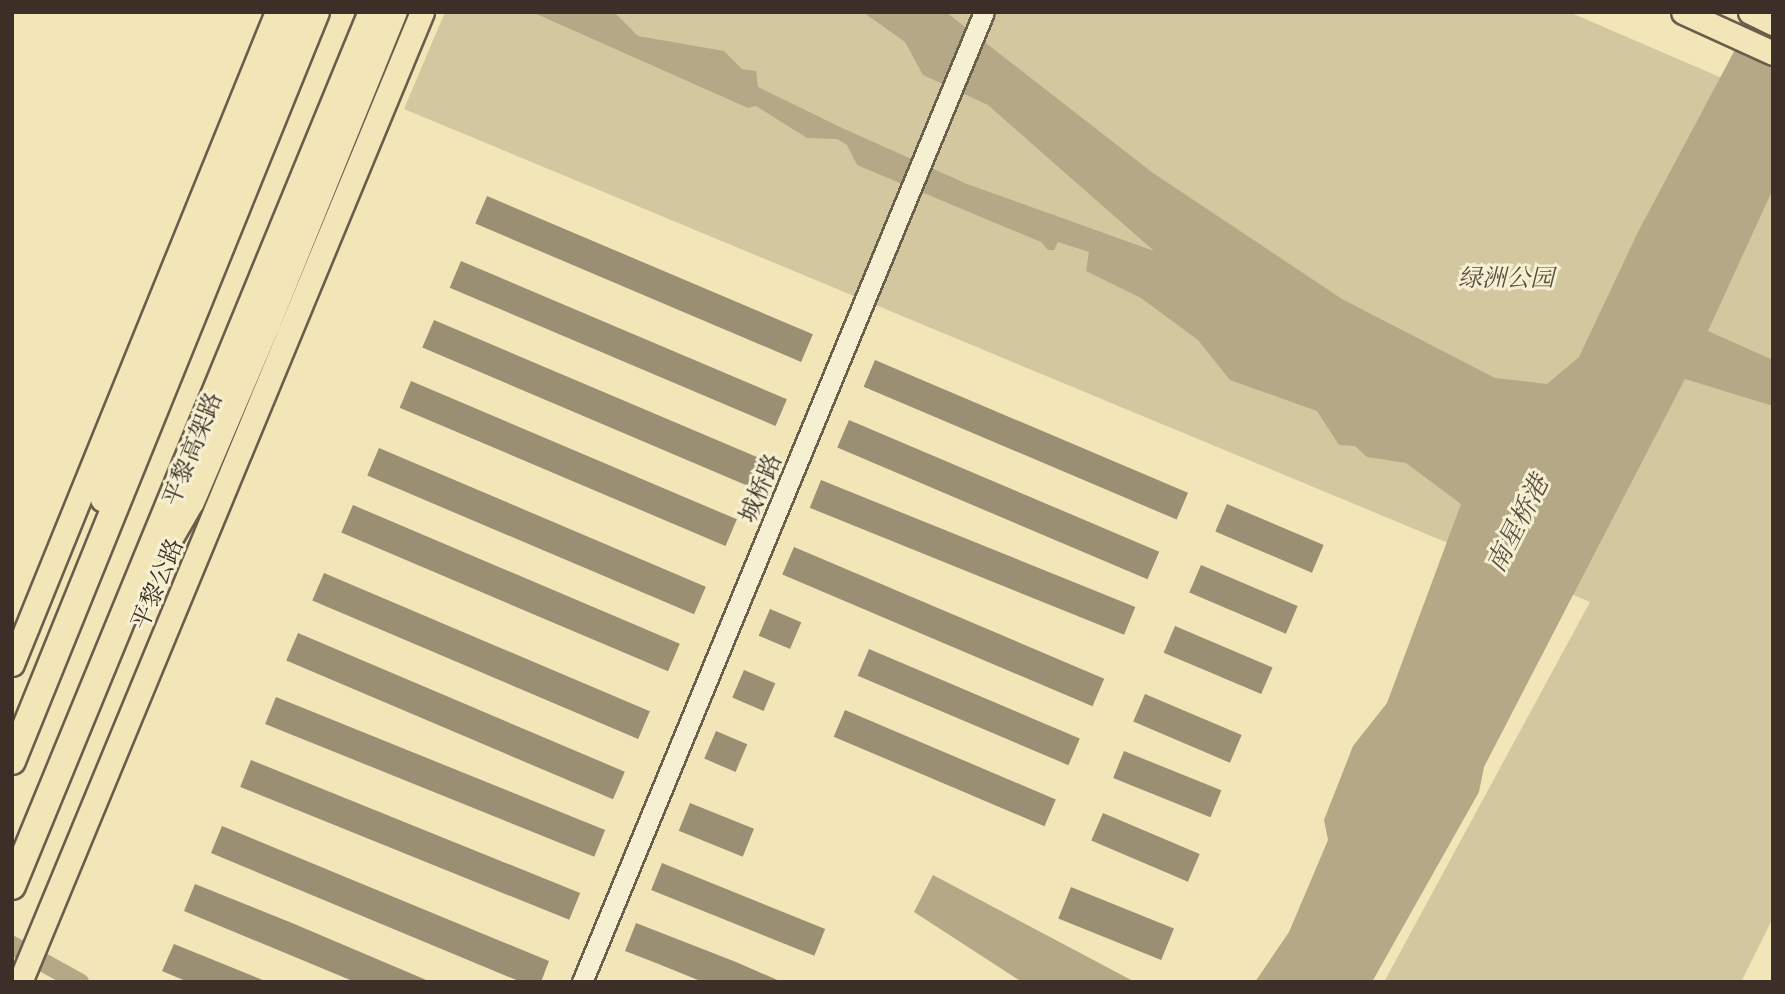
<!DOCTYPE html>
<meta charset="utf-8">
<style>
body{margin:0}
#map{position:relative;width:1785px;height:994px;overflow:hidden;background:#f2e6b9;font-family:"EB Garamond","Noto Serif SC",serif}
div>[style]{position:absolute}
.green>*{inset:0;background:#d3c7a0}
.water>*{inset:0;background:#b4a887}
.canal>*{height:19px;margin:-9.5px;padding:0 9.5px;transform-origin:9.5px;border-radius:9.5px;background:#b4a887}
.building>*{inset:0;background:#9a8e73;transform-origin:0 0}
.roads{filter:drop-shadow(2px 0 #695d4c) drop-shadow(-2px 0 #695d4c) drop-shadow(0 2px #695d4c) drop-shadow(0 -2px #695d4c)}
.minor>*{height:19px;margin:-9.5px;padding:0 9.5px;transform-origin:9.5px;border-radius:9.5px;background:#f7efd2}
.major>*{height:23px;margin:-11.5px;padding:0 11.5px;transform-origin:11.5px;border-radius:11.5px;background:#f2e6b9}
.highway>*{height:26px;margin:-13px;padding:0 13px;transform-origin:13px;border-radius:13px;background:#f2e6b9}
span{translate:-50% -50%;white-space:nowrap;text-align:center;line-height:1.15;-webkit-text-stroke:6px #f7efd2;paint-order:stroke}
.park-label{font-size:24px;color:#594d3f;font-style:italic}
.street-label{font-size:24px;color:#3b2f27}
.water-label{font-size:26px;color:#594d3f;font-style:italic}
.frame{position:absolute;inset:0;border:14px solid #3b2f27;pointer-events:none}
</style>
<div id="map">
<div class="green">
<div style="clip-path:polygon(445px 12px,1569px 12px,1773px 100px,1773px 918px,1741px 982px,1384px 982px,1590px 602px,404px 109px)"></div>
</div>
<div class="water">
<div style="clip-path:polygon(532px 12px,614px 12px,638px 36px,724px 51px,742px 69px,756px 71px,758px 87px,840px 127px,967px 184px,1154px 251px,988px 105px,923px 75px,905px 42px,863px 12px,946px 12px,1153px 173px,1342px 299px,1495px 378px,1547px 384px,1579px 357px,1638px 232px,1755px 12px,1773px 12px,1773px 189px,1708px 331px,1773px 360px,1773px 406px,1685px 379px,1484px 767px,1479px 792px,1372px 982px,1255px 982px,1289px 932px,1328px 840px,1324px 820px,1353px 746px,1387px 703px,1461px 504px,1406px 463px,1367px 457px,1355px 446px,1339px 445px,1317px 411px,1230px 380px,1198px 340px,1141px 298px,1086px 271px,1089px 252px,1058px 242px,1054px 250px,1048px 250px,1041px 242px,857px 165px,847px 145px,837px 139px,807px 138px,756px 106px,748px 108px)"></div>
<div style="clip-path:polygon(933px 875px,1135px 982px,1022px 982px,914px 912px)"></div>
</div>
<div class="canal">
<div style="left:12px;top:945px;width:77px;rotate:28.9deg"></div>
</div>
<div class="building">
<div style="left:487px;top:196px;width:354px;height:30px;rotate:23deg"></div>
<div style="left:461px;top:261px;width:354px;height:29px;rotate:23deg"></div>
<div style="left:434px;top:320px;width:354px;height:30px;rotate:23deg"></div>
<div style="left:875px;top:360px;width:340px;height:29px;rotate:23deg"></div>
<div style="left:411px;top:381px;width:354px;height:29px;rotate:23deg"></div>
<div style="left:849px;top:420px;width:337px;height:30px;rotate:23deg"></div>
<div style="left:379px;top:448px;width:355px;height:30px;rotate:23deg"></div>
<div style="left:821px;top:480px;width:339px;height:30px;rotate:22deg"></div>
<div style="left:1227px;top:504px;width:105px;height:30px;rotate:23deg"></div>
<div style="left:353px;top:505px;width:355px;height:30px;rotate:23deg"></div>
<div style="left:794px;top:547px;width:337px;height:30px;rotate:23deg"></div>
<div style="left:1201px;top:565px;width:105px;height:30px;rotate:23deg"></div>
<div style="left:324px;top:573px;width:354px;height:30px;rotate:23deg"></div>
<div style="left:770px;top:609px;width:34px;height:29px;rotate:23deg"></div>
<div style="left:1175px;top:626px;width:106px;height:29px;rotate:23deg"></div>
<div style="left:298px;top:633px;width:355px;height:30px;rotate:23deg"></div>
<div style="left:869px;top:649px;width:229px;height:29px;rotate:23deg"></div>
<div style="left:744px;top:670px;width:34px;height:30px;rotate:23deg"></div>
<div style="left:1145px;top:694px;width:105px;height:30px;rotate:23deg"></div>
<div style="left:276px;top:697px;width:355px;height:29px;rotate:22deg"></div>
<div style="left:845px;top:710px;width:229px;height:29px;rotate:23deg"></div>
<div style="left:716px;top:731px;width:34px;height:30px;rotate:23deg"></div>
<div style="left:1124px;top:751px;width:105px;height:29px;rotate:22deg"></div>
<div style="left:251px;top:760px;width:355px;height:29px;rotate:22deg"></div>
<div style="left:690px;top:803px;width:69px;height:30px;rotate:22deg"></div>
<div style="left:1103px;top:813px;width:105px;height:30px;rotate:23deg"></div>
<div style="clip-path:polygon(222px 826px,549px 961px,541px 982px,521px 982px,211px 853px)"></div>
<div style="left:662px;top:863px;width:176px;height:29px;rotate:22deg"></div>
<div style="clip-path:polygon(195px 884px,292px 923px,431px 982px,355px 982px,184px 911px)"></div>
<div style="left:1071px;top:887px;width:111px;height:34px;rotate:22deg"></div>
<div style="clip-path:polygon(636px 923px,736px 962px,782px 982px,703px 982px,656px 963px,625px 951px)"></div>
<div style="clip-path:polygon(174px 944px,265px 981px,265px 982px,188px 982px,162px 971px)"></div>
</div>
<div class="roads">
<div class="minor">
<div style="left:582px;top:982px;width:1050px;rotate:-67.49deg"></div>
</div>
<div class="major">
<div style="left:1683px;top:12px;width:99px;rotate:24.5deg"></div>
<div style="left:1750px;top:12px;width:25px;rotate:26deg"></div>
<div style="left:12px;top:664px;width:704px;rotate:-67.88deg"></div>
<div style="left:20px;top:982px;width:1050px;rotate:-67.49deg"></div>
</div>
<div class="highway">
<div style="left:104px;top:499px;width:48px;rotate:-75.4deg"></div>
<div style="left:116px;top:453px;width:476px;rotate:-67.9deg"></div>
<div style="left:171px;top:536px;width:39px;rotate:-60deg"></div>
<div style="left:191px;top:502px;width:194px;rotate:-66.9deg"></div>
<div style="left:267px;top:324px;width:337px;rotate:-67.9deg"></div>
<div style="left:12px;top:761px;width:808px;rotate:-67.91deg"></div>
<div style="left:12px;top:886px;width:945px;rotate:-67.61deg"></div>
</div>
</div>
<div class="park-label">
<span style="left:1506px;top:278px">绿洲公园</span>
</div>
<div class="street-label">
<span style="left:192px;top:449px;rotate:-68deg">平黎高架路</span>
<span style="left:760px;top:488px;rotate:-67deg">城桥路</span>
<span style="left:157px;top:584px;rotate:-67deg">平黎公路</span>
</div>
<div class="water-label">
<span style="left:1518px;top:524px;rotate:-63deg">南星桥港</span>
</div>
<div class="frame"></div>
</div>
